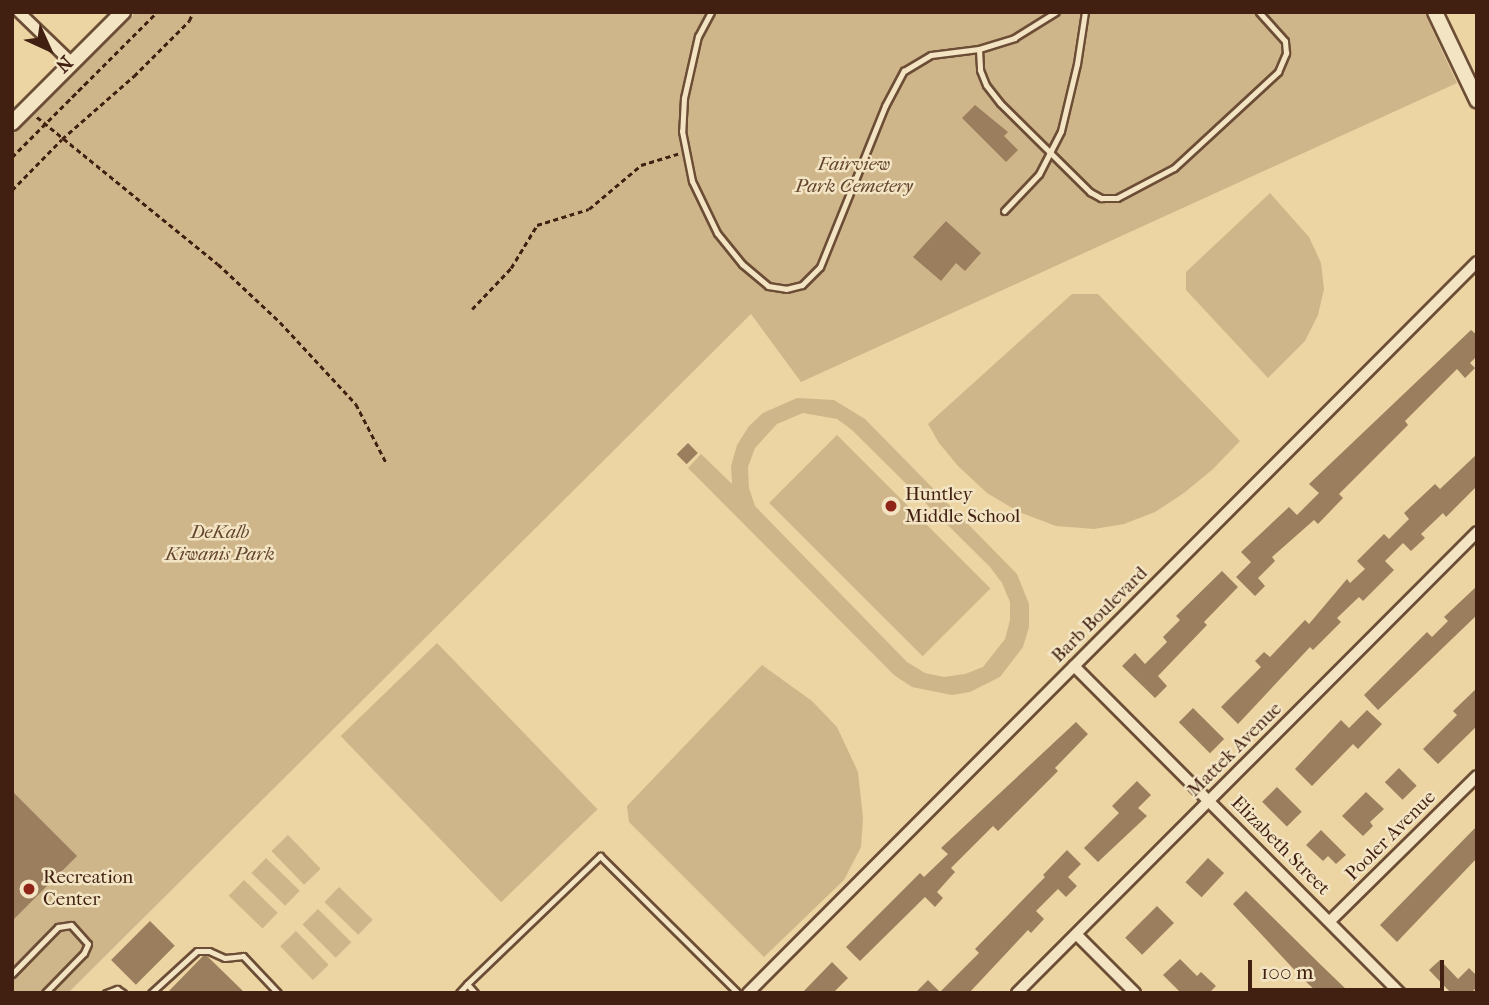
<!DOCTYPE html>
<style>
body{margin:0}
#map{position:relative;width:1489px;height:1005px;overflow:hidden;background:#ecd5a3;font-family:"IM FELL French Canon",serif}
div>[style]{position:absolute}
.green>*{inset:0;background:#cfb68a;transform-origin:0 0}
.building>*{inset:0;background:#9a7e5d;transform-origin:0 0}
.path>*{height:2.5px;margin-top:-1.25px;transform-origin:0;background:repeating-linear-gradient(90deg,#412011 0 5px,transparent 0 8.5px)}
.roads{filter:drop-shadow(2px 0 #6c4d36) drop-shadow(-2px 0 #6c4d36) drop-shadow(0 2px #6c4d36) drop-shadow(0 -2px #6c4d36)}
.service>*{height:5px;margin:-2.5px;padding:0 2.5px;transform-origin:2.5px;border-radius:2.5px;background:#f3e4c3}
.minor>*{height:10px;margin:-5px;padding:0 5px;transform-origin:5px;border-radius:5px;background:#f3e4c3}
.tertiary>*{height:14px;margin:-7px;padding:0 7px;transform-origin:7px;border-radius:7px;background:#f3e4c3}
.dots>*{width:19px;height:19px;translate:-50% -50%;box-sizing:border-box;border:4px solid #f3e4c3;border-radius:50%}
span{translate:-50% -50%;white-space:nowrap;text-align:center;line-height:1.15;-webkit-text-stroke:5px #f3e4c3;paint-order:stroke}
.park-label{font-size:19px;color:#64462f;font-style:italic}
.poi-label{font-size:19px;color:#412011}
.left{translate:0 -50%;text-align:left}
.street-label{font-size:19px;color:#412011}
.frame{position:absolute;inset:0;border:14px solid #412011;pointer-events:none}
.north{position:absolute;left:14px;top:14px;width:70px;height:70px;-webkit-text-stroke:5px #f3e4c3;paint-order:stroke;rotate:135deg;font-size:19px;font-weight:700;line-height:28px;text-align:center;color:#412011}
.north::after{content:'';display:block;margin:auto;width:24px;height:32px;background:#412011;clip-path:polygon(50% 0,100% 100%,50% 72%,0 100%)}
.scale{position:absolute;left:1248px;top:960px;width:196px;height:32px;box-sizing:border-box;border:4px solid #412011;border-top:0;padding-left:9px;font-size:21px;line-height:24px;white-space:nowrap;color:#412011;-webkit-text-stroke:5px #f3e4c3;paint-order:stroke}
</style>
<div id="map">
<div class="green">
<div style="clip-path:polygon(136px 12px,1424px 12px,1457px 83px,801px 382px,751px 314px,68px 993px,12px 993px,12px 135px)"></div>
<div style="clip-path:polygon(1270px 193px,1309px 237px,1321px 263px,1324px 289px,1318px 315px,1305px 341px,1268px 378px,1186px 290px,1186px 272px)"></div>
<div style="clip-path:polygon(1072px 294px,1098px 294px,1240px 441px,1213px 469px,1184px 493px,1155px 512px,1124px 524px,1094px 529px,1056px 526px,1019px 512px,987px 493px,958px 466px,939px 443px,928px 424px)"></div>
<div style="clip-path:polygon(evenodd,797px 398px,834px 400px,865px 419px,1017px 574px,1029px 604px,1029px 627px,1023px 647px,1000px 677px,970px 692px,952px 695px,912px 687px,894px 675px,688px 468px,701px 454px,732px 484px,731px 466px,737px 445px,749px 426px,763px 413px,797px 398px,803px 413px,837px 419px,852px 430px,990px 567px,1002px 583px,1010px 602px,1010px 620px,1005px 639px,983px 667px,965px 674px,944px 677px,925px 673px,907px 662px,755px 506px,749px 488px,748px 467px,755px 448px,777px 424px,803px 413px)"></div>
<div style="left:837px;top:435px;width:217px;height:96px;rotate:45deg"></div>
<div style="left:437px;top:643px;width:231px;height:134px;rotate:46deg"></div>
<div style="clip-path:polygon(762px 665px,812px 701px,837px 727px,858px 772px,863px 818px,861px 847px,844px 880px,764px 957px,629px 822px,627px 806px)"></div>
<div style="left:288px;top:835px;width:47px;height:23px;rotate:46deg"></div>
<div style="left:266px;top:858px;width:47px;height:21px;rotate:44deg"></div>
<div style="left:244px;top:880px;width:47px;height:22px;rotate:44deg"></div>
<div style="left:339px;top:887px;width:47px;height:21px;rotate:44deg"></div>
<div style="left:318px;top:909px;width:47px;height:22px;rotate:45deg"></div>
<div style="left:296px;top:931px;width:47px;height:22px;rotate:46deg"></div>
</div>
<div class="building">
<div style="clip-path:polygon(975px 105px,1008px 132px,1004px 136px,1018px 150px,1006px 162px,962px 118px)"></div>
<div style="clip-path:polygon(946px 221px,981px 253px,965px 271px,956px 263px,941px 281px,913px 257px)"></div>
<div style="clip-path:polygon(1471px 330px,1477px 335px,1477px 356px,1470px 363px,1475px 368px,1465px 378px,1457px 369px,1405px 421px,1408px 425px,1339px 494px,1343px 498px,1318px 524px,1314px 520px,1272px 557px,1275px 561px,1258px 578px,1265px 586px,1255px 596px,1236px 577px,1251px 562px,1241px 552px,1289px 507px,1297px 515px,1319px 493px,1309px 484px)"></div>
<div style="left:688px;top:443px;width:14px;height:16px;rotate:45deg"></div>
<div style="clip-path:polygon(1477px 454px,1477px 486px,1446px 517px,1443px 513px,1421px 534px,1425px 538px,1411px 551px,1403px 543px,1385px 561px,1394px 570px,1363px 601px,1359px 597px,1337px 618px,1341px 622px,1313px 650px,1310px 647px,1238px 724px,1221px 707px,1261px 667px,1255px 661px,1264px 652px,1270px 657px,1305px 620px,1309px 624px,1347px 579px,1350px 583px,1365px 569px,1357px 561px,1384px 534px,1389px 539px,1409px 519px,1404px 513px,1435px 484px,1440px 489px)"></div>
<div style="clip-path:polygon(1222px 571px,1238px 587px,1204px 622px,1207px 625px,1158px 676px,1167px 686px,1155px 698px,1122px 666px,1135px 653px,1145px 664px,1167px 642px,1163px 637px,1180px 620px,1176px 616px)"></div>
<div style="clip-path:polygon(1477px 586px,1477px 615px,1378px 710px,1364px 695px,1427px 632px,1432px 637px,1448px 621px,1444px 617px)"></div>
<div style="clip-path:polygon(1477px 688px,1477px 726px,1438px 764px,1423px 749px,1457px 715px,1453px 711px)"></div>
<div style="left:1193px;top:708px;width:44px;height:20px;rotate:45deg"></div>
<div style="clip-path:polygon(1367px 710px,1382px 724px,1358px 749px,1353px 744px,1312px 786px,1295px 769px,1341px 720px,1349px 728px)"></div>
<div style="clip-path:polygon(1076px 722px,1088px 734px,1055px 768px,1058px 771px,998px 831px,993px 826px,951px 868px,955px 872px,937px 892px,943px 898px,935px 907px,925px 897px,860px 961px,846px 947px,920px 873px,924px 877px,948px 854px,941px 848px)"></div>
<div style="left:1399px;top:768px;width:25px;height:20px;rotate:45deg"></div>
<div style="clip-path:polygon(1137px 781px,1151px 795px,1138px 808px,1147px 816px,1098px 862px,1084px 848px,1119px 813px,1112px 806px)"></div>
<div style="left:1277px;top:787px;width:35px;height:21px;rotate:45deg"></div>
<div style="clip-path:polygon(12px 791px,77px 856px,12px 921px)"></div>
<div style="clip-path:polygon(1366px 792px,1384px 809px,1370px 822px,1373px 826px,1363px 836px,1342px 816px)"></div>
<div style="clip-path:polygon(1477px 826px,1477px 858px,1397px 942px,1380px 925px)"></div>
<div style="clip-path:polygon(1321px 830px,1346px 855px,1336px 864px,1328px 856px,1323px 861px,1306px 845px)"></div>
<div style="clip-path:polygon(1067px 850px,1081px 864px,1068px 877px,1077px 886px,1066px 897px,1058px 889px,1036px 911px,1044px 919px,1031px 933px,1028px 930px,969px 993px,915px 993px,928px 980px,940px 992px,979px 953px,975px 949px,1045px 877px,1043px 875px)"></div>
<div style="left:1208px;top:858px;width:22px;height:33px;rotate:43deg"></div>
<div style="clip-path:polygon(1246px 891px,1322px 966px,1350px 993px,1318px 993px,1302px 978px,1233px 904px)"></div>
<div style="left:1157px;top:906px;width:24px;height:45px;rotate:45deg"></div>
<div style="left:150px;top:921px;width:35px;height:55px;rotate:45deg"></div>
<div style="clip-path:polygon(203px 956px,207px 956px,245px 993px,167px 993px)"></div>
<div style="clip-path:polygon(1180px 959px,1197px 976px,1201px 972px,1216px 986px,1209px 993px,1181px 993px,1163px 975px)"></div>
<div style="clip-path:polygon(1440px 960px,1458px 979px,1469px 968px,1477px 976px,1477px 987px,1471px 993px,1451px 993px,1429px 970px)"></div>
<div style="clip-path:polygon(832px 962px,848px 978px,833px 993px,802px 993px)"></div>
</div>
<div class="path">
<div style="left:37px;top:117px;width:233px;rotate:39.1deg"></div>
<div style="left:218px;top:264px;width:85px;rotate:43.1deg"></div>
<div style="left:280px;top:322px;width:112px;rotate:47.2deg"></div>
<div style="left:356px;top:404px;width:65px;rotate:62.7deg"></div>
<div style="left:12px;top:157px;width:205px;rotate:-45deg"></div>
<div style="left:12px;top:190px;width:71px;rotate:-45.6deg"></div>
<div style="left:62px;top:139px;width:96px;rotate:-41.2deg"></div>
<div style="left:134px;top:76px;width:78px;rotate:-45deg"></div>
<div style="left:189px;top:21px;width:10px;rotate:-66deg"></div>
<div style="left:472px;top:309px;width:57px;rotate:-46.4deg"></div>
<div style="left:511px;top:268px;width:50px;rotate:-58.8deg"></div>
<div style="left:537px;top:225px;width:54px;rotate:-17.1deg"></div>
<div style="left:589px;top:209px;width:68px;rotate:-40.2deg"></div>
<div style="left:641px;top:165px;width:39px;rotate:-17deg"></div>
</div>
<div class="roads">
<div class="service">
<div style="left:711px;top:12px;width:27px;rotate:118deg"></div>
<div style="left:698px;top:36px;width:64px;rotate:102.7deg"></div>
<div style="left:684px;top:98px;width:33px;rotate:93deg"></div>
<div style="left:682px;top:131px;width:51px;rotate:78.7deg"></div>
<div style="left:692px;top:181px;width:58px;rotate:64.3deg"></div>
<div style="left:717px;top:233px;width:40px;rotate:51deg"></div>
<div style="left:742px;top:264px;width:34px;rotate:40deg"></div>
<div style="left:768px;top:286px;width:18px;rotate:9deg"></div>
<div style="left:786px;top:289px;width:16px;rotate:-14deg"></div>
<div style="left:802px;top:285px;width:25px;rotate:-45deg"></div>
<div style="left:820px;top:267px;width:174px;rotate:-68deg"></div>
<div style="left:885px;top:106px;width:40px;rotate:-62deg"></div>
<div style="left:904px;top:71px;width:31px;rotate:-31deg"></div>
<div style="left:931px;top:55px;width:48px;rotate:-7.1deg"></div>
<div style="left:979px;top:49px;width:37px;rotate:-17deg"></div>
<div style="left:1014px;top:38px;width:49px;rotate:-31.8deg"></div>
<div style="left:979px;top:49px;width:21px;rotate:87deg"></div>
<div style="left:980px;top:70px;width:16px;rotate:68deg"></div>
<div style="left:986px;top:85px;width:23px;rotate:52deg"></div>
<div style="left:1000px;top:103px;width:127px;rotate:44.7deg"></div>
<div style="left:1090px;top:192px;width:13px;rotate:29deg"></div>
<div style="left:1101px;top:198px;width:16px"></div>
<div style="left:1117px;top:198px;width:64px;rotate:-27.8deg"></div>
<div style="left:1174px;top:168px;width:142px;rotate:-42.7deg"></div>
<div style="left:1278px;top:72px;width:21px;rotate:-67deg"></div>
<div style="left:1286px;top:53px;width:12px;rotate:-95deg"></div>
<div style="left:1285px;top:41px;width:39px;rotate:-132deg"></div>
<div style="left:1004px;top:211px;width:51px;rotate:-46.6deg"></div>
<div style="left:1039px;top:174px;width:48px;rotate:-62.9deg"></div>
<div style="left:1061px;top:131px;width:69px;rotate:-76.6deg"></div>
<div style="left:1077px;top:64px;width:53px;rotate:-81.3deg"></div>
<div style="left:12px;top:974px;width:66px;rotate:-45.6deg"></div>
<div style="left:58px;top:927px;width:13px;rotate:-9deg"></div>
<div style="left:71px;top:925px;width:25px;rotate:48deg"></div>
<div style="left:88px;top:944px;width:10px;rotate:114deg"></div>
<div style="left:84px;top:953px;width:56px;rotate:134.3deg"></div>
<div style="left:467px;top:984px;width:185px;rotate:-43.9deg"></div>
<div style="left:600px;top:856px;width:194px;rotate:44.8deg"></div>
<div style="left:106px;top:993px;width:12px;rotate:-20deg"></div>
<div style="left:117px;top:989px;width:7px;rotate:34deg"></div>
<div style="left:151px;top:993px;width:62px;rotate:-42.4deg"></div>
<div style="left:197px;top:951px;width:12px"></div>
<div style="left:209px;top:951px;width:17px;rotate:24deg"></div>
<div style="left:225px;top:958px;width:18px;rotate:-6deg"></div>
<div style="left:243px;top:956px;width:51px;rotate:46.6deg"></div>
<div style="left:459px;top:993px;width:12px;rotate:-48deg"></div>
<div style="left:467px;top:984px;width:12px;rotate:48deg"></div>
</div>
<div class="minor">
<div style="left:19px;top:12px;width:74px;rotate:43.9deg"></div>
<div style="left:1074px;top:666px;width:462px;rotate:45.1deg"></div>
<div style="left:1330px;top:921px;width:206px;rotate:-44.6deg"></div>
<div style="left:1077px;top:935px;width:82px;rotate:45deg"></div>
<div style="left:748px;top:993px;width:1032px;rotate:-45.08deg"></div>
<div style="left:1017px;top:993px;width:651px;rotate:-45.06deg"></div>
</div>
<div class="tertiary">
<div style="left:1435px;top:12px;width:98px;rotate:64.5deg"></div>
<div style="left:12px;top:123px;width:157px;rotate:-45deg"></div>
</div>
</div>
<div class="dots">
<div style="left:891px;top:506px;background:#8f2418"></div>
<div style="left:29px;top:889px;background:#8f2418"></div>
</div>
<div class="park-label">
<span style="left:854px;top:176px">Fairview<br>Park Cemetery</span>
<span style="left:220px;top:544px">DeKalb<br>Kiwanis Park</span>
</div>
<div class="poi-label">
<span class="left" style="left:905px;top:506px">Huntley<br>Middle School</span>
<span class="left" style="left:43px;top:889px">Recreation<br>Center</span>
</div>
<div class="street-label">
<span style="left:1100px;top:615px;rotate:-45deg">Barb Boulevard</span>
<span style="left:1235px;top:750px;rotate:-45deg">Mattek Avenue</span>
<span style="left:1391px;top:836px;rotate:-45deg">Pooler Avenue</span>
<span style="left:1280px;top:846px;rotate:45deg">Elizabeth Street</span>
</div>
<div class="frame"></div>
<div class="north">N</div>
<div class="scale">100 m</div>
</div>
